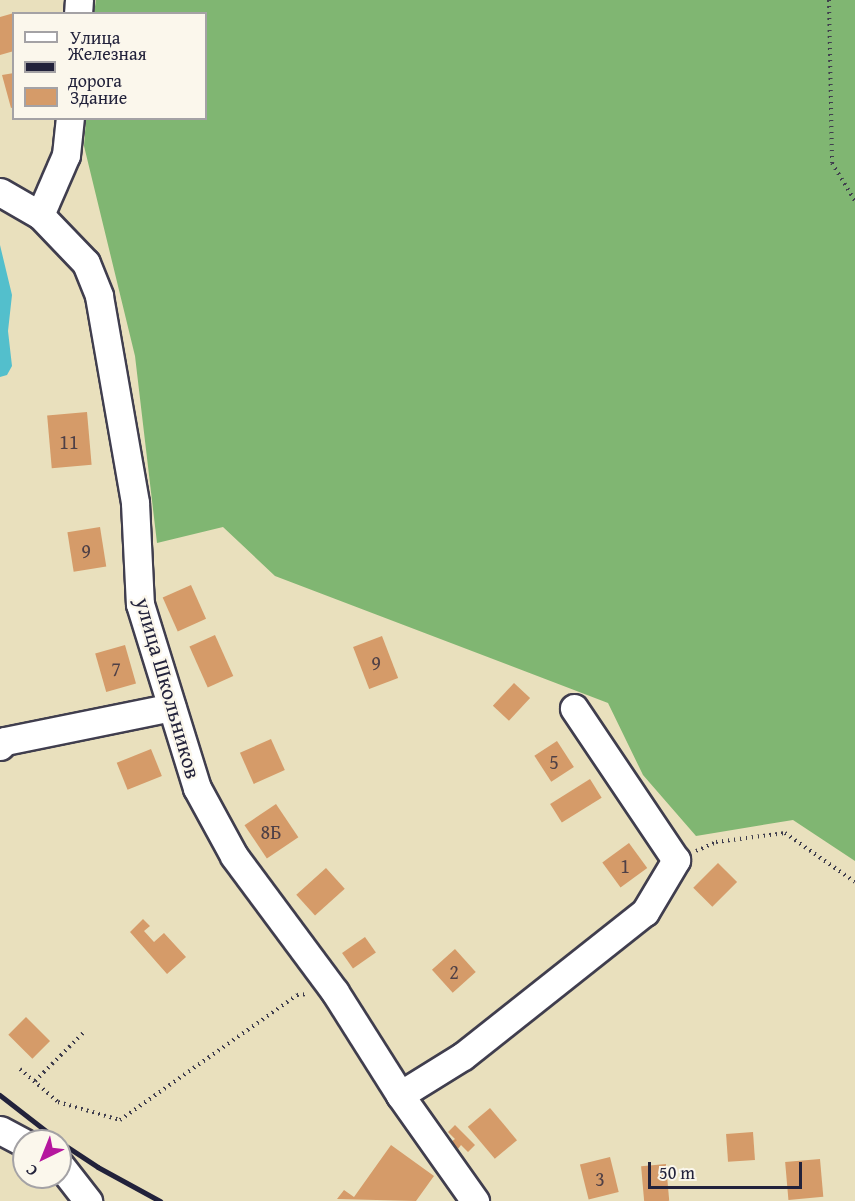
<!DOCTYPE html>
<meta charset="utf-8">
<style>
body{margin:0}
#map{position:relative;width:855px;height:1201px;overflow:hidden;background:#e9e0bd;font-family:"Gentium Book Plus",serif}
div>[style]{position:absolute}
.forest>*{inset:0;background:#80b672}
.water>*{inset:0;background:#53bfcc}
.building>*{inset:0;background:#d59b69;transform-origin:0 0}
.path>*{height:4px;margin-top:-2px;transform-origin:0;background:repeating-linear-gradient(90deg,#403e4e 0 1.5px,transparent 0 6px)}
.roads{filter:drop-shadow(2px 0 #403e4e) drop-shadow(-2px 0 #403e4e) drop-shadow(0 2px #403e4e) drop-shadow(0 -2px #403e4e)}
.minor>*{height:27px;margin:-13.5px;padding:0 13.5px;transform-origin:13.5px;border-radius:13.5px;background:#fff}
.rail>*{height:4.5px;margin:-2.25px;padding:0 2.25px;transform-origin:2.25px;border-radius:2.25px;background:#22223b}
span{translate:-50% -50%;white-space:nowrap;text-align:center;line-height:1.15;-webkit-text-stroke:4.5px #fbf7ec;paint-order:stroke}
.number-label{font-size:20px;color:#4f4046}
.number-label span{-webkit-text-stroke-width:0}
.street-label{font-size:22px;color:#22223b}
.legend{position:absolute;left:12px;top:12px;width:195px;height:108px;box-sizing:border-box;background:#fbf7ec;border:2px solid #a4a2a5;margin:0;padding:8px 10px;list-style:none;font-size:18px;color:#22223b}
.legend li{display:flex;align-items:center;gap:12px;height:30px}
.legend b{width:30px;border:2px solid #a4a2a5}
.north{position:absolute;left:12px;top:1129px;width:60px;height:60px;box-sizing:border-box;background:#fbf7ec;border:2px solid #a4a2a5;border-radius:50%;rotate:223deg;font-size:16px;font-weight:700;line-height:24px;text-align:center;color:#22223b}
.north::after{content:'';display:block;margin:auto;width:21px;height:27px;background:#b5179e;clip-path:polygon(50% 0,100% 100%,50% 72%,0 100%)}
.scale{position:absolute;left:648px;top:1162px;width:154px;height:27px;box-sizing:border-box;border:3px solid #22223b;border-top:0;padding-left:8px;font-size:18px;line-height:21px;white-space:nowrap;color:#22223b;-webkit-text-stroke:4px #fbf7ec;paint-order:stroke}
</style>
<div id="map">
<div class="forest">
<div style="clip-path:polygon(96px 0,855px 0,855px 861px,793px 820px,696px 836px,643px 775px,608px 703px,275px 576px,223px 527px,157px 543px,135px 356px,84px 146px,86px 119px,206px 118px,206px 14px,94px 13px)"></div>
</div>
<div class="water">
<div style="clip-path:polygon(0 245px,12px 295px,8px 331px,12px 366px,7px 375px,0 377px)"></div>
</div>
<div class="building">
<div style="clip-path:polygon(14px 13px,14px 51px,0 55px,0 17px)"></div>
<div style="clip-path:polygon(14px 73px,14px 107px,11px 108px,2px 75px)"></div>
<div style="left:87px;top:412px;width:53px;height:40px;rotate:85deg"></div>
<div style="left:100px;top:527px;width:40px;height:33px;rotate:81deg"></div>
<div style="left:191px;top:585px;width:37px;height:31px;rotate:66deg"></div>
<div style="left:215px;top:635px;width:45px;height:28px;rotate:66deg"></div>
<div style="left:382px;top:636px;width:45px;height:31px;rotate:69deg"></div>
<div style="left:125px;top:645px;width:40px;height:31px;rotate:74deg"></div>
<div style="left:514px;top:683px;width:22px;height:31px;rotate:43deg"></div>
<div style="left:271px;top:739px;width:34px;height:34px;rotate:66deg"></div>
<div style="left:557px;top:741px;width:31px;height:27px;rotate:57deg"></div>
<div style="left:151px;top:749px;width:29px;height:37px;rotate:68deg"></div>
<div style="left:590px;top:779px;width:22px;height:47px;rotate:58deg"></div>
<div style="left:276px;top:804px;width:40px;height:38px;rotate:56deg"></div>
<div style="left:629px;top:843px;width:31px;height:33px;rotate:54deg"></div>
<div style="left:718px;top:863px;width:27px;height:35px;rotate:45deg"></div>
<div style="left:326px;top:868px;width:28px;height:40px;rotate:48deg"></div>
<div style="clip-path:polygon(143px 919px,150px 926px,144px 931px,154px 942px,164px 933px,186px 957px,167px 974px,130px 932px)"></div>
<div style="left:365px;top:937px;width:19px;height:28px;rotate:55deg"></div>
<div style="left:455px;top:949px;width:31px;height:31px;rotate:48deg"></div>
<div style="left:26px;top:1017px;width:34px;height:25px;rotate:45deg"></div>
<div style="left:490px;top:1108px;width:42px;height:29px;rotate:50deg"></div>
<div style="clip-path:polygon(455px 1125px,475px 1145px,468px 1152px,461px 1145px,458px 1149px,451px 1142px,455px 1139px,448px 1132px)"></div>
<div style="left:753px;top:1132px;width:28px;height:27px;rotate:86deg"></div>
<div style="clip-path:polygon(391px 1145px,434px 1176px,416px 1201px,337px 1199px,344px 1190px,354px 1197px)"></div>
<div style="left:610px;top:1157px;width:36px;height:31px;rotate:76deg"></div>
<div style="left:820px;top:1159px;width:38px;height:35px;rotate:85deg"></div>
<div style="left:666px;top:1164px;width:37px;height:25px;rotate:85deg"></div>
</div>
<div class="path">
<div style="left:829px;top:0;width:163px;rotate:88.9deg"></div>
<div style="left:832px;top:163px;width:44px;rotate:58.8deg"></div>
<div style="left:696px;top:851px;width:22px;rotate:-24deg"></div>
<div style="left:716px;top:842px;width:70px;rotate:-7.4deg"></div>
<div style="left:785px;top:833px;width:85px;rotate:35deg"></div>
<div style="left:20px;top:1069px;width:50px;rotate:41deg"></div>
<div style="left:58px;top:1102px;width:65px;rotate:16.2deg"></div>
<div style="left:120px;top:1120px;width:217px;rotate:-35.2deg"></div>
<div style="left:297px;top:995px;width:11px;rotate:-5deg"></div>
<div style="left:35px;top:1081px;width:71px;rotate:-45deg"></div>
</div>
<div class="roads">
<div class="minor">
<div style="left:78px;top:14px;width:14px;rotate:-86deg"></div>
<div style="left:0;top:192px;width:46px;rotate:29.9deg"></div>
<div style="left:40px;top:215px;width:66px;rotate:46.2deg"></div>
<div style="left:86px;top:263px;width:35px;rotate:68deg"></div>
<div style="left:99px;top:296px;width:210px;rotate:80.1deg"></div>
<div style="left:135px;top:503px;width:101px;rotate:87.2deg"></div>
<div style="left:140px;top:604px;width:193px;rotate:72.8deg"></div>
<div style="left:197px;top:788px;width:77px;rotate:61.4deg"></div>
<div style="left:234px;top:856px;width:169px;rotate:53.4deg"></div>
<div style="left:335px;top:992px;width:122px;rotate:57.7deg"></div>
<div style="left:400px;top:1095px;width:130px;rotate:54.7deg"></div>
<div style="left:40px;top:215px;width:65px;rotate:-66.6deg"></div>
<div style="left:66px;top:155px;width:37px;rotate:-84deg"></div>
<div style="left:0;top:746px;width:7px;rotate:-45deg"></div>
<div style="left:5px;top:741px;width:170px;rotate:-11.5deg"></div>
<div style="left:400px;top:1095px;width:74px;rotate:-31.8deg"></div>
<div style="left:463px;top:1056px;width:232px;rotate:-38.4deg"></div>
<div style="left:645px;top:912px;width:61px;rotate:-59.2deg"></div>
<div style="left:676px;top:860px;width:183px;rotate:-123.9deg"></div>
<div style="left:0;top:1130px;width:27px;rotate:28deg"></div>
<div style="left:60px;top:1165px;width:46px;rotate:52.1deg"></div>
</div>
</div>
<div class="rail">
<div style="left:0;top:1095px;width:75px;rotate:37.9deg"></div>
<div style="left:60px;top:1142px;width:45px;rotate:33.3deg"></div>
<div style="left:98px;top:1167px;width:71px;rotate:28.7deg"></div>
</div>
<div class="number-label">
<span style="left:69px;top:441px">11</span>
<span style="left:86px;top:550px">9</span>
<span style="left:376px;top:662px">9</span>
<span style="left:116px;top:668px">7</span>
<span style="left:554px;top:761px">5</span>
<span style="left:271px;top:831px">8Б</span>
<span style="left:625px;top:865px">1</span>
<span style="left:454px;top:971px">2</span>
<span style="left:600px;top:1178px">3</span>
</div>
<div class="street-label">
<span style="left:168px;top:688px;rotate:74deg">улица Школьников</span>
</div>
<ul class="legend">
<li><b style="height:8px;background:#fff"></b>Улица</li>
<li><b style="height:8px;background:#22223b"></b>Железная дорога</li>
<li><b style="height:16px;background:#d59b69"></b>Здание</li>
</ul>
<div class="north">С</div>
<div class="scale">50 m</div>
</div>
